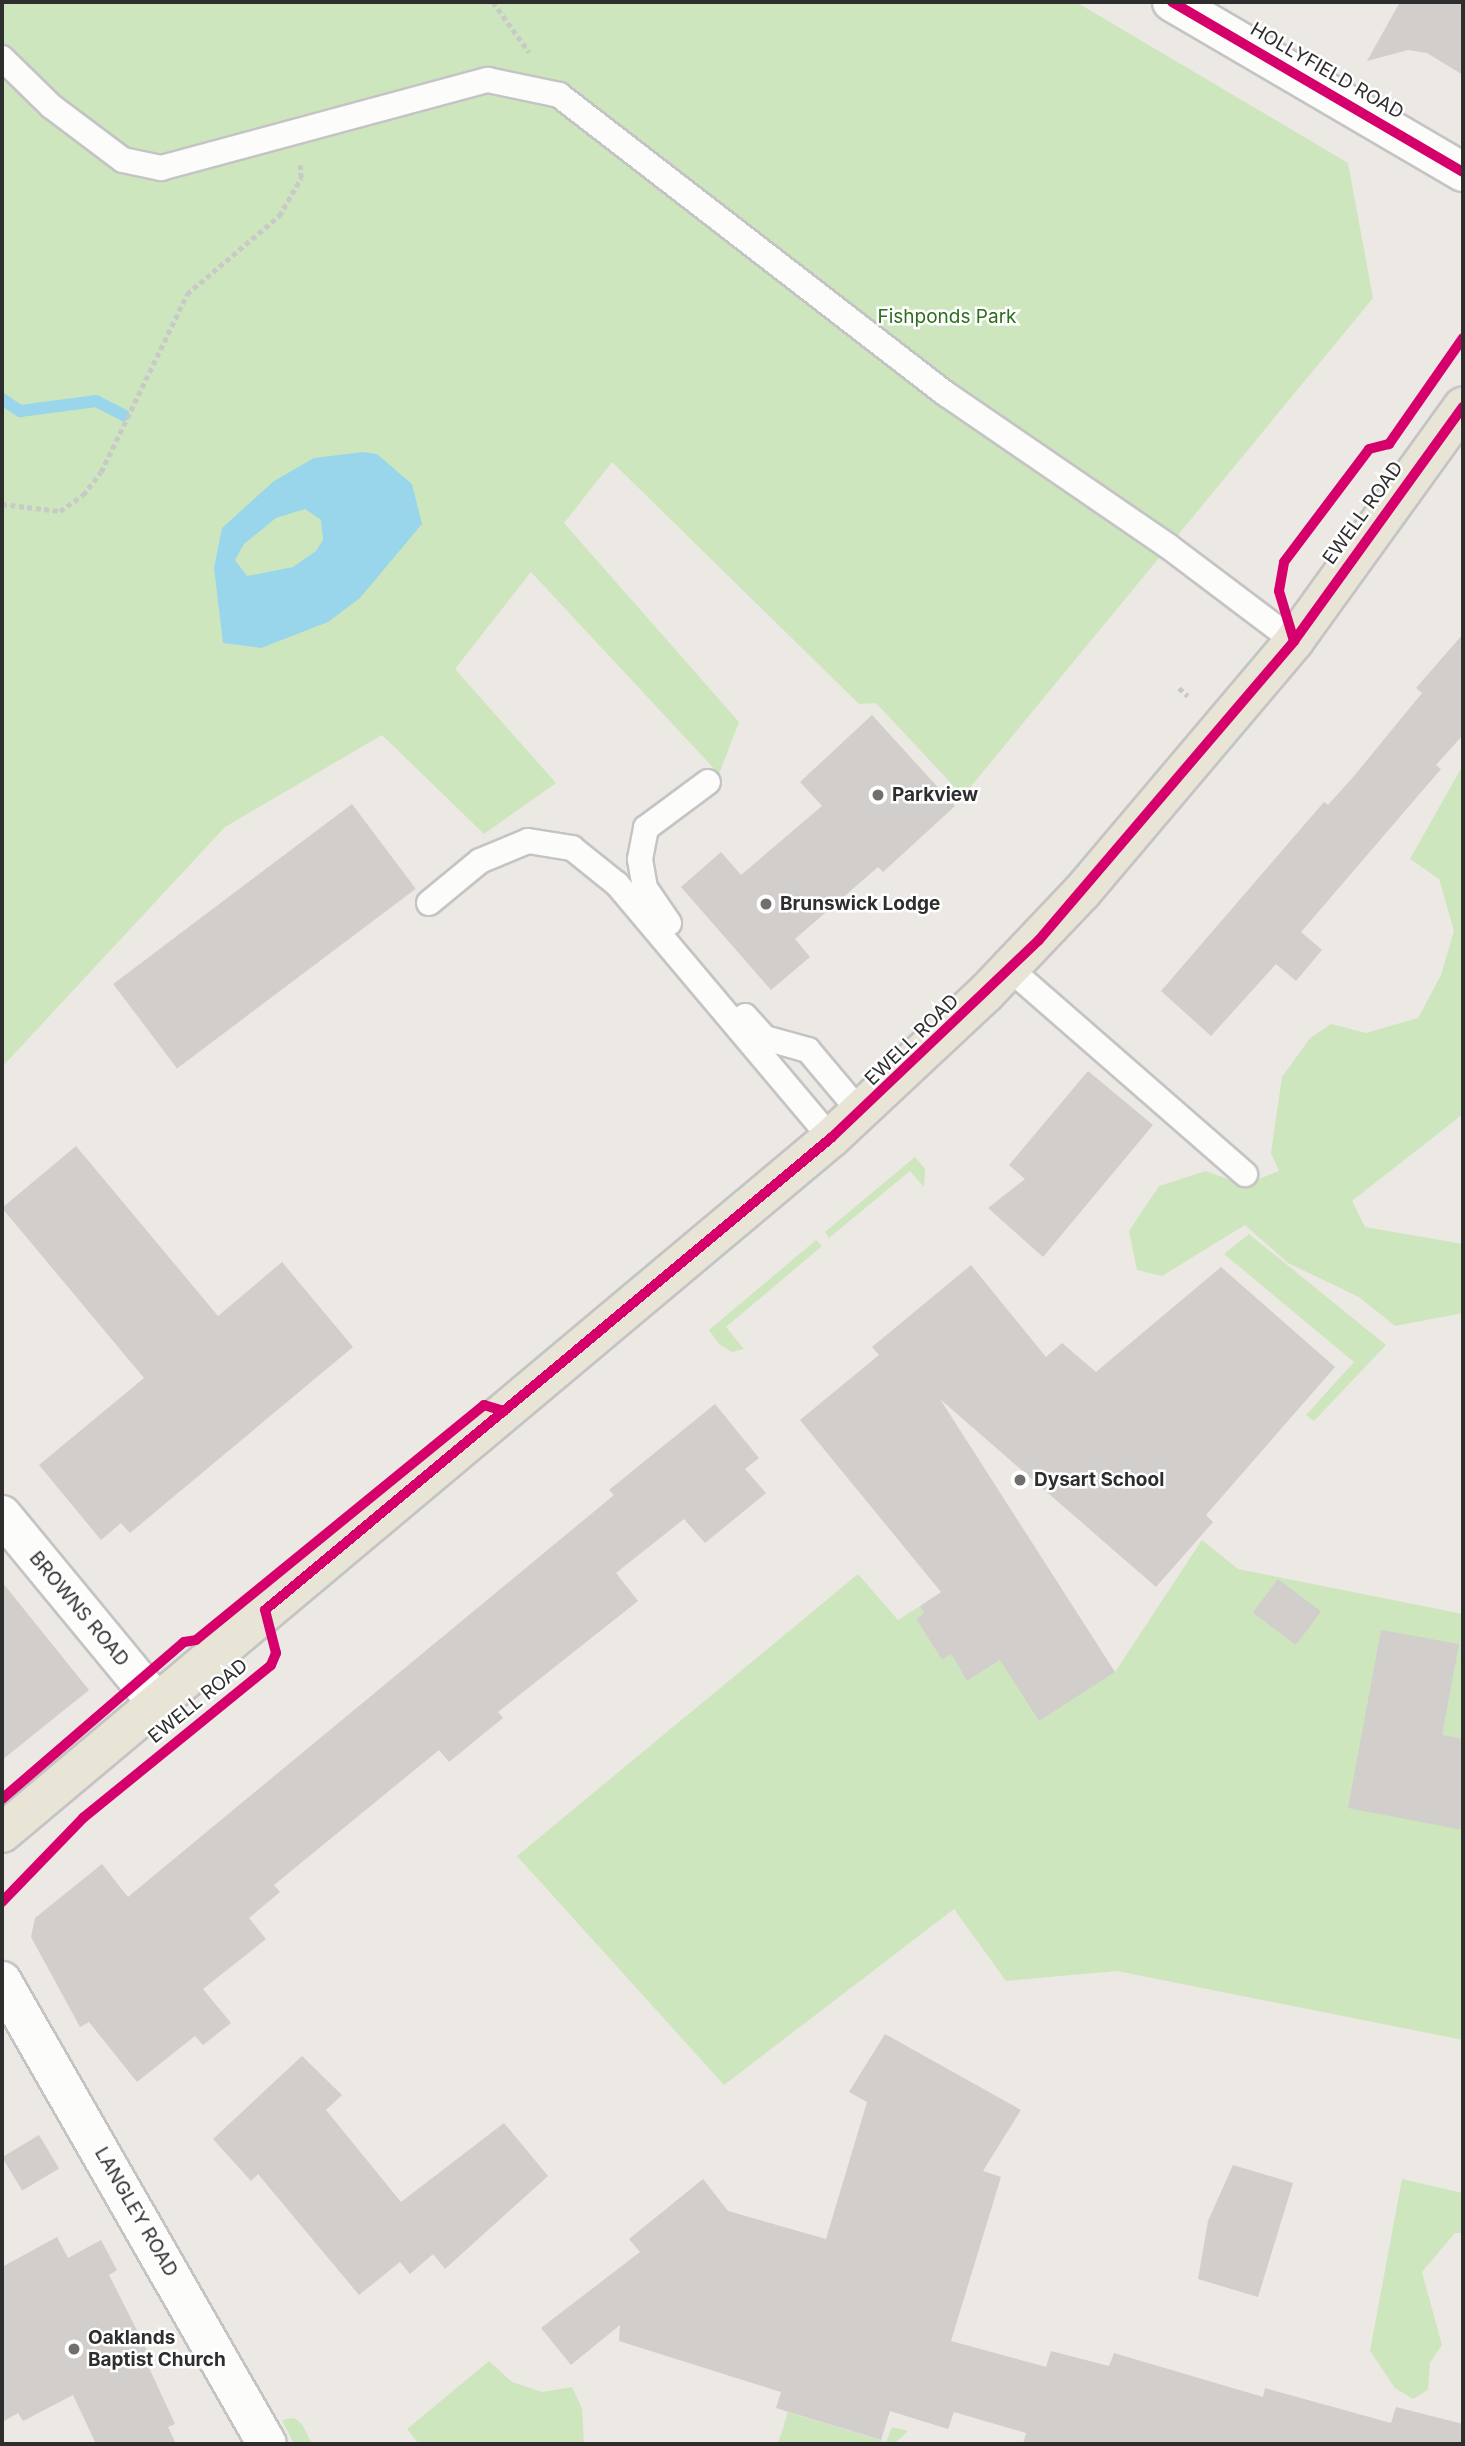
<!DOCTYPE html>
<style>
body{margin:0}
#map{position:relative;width:1465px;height:2446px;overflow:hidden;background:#ece8e4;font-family:Inter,sans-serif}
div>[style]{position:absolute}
.green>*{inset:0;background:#cee6be}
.water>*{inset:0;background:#99d6ec}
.stream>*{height:12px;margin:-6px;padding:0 6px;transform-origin:6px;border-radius:6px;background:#99d6ec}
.building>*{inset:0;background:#d1cecb;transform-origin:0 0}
.path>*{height:4.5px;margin-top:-2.25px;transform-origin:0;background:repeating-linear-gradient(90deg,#c9c9c8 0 5px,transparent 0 8.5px)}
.roads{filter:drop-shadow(2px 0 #c5c4c5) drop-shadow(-2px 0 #c5c4c5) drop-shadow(0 2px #c5c4c5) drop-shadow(0 -2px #c5c4c5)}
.lane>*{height:24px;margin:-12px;padding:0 12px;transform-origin:12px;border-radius:12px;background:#fcfcfb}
.street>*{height:38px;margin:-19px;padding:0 19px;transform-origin:19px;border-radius:19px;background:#fcfcfb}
.secondary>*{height:38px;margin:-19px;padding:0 19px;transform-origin:19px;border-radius:19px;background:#fcfcfb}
.primary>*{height:38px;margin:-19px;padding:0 19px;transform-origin:19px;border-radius:19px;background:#e8e4d6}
.cycleway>*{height:10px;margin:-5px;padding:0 5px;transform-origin:5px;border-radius:5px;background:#d6006c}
.dots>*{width:19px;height:19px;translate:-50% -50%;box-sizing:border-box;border:4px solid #fff;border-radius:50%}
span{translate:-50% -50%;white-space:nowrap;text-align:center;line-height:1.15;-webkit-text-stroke:5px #fff;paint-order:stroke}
.street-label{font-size:19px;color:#2e2e2e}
.park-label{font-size:19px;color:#2c6e1b}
.poi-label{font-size:19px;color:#2e2e2e;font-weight:700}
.left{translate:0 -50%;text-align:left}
.frame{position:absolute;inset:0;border:4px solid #2e2e2e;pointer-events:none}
</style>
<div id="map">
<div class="green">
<div style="clip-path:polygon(2px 2px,1076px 2px,1348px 163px,1373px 298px,963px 796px,876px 703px,859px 704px,612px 462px,564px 523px,739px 722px,719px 774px,531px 572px,455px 669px,556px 783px,484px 834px,382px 735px,225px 827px,2px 1067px)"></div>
<div style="clip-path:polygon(1463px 765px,1463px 1114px,1352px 1201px,1365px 1227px,1463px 1244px,1463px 1313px,1395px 1326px,1359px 1297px,1288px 1263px,1245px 1225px,1162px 1276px,1137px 1270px,1129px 1231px,1159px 1186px,1206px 1171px,1244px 1185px,1279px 1171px,1271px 1153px,1282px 1077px,1310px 1038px,1331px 1024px,1366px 1033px,1418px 1018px,1441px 975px,1454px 931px,1439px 879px,1410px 859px)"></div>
<div style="clip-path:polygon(915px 1157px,925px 1169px,924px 1187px,910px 1171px,829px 1238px,825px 1232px)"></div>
<div style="clip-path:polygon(1249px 1234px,1386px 1345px,1314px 1421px,1306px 1415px,1354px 1362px,1224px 1254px)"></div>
<div style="clip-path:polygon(816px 1240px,822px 1246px,726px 1327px,744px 1349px,732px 1352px,719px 1344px,709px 1330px)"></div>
<div style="clip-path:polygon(1202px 1540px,1238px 1569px,1463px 1614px,1463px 2040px,1117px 1971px,1006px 1981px,954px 1909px,724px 2085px,517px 1856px,858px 1574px,898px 1620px,920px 1606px,924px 1613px,916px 1619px,942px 1660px,951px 1654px,967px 1681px,1000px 1660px,1115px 1672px)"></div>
<div style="clip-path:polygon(1402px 2179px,1463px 2193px,1463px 2233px,1455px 2233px,1422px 2272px,1442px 2345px,1430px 2363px,1428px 2390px,1413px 2399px,1395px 2388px,1370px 2351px)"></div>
<div style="clip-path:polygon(489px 2361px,512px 2382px,542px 2392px,572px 2387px,582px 2408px,584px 2444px,419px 2444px,407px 2429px)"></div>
<div style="clip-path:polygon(788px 2412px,886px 2442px,892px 2427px,908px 2431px,894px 2444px,778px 2444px)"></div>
<div style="clip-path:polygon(294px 2418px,302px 2424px,312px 2444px,294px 2444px,282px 2420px)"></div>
</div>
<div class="water">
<div style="clip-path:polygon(evenodd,363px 452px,377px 454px,412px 484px,422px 524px,360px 598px,328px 622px,261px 648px,223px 643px,214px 568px,222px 528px,274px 481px,314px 458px,363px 452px,305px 509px,321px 520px,323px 540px,316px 551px,293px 567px,247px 576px,235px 560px,244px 544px,276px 518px,305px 509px)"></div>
</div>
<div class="stream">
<div style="left:2px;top:399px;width:22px;rotate:34deg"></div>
<div style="left:20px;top:411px;width:77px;rotate:-7.5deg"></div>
<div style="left:96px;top:401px;width:31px;rotate:27deg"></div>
</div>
<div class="building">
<div style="clip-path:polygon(1400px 2px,1463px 2px,1463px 75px,1427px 53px,1408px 50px,1367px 61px)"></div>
<div style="clip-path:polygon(1463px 634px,1463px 735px,1436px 765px,1441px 769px,1301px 932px,1322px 950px,1296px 981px,1276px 964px,1211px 1036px,1161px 991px,1324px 802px,1328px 805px,1354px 776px,1422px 693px,1416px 688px)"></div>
<div style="clip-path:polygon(872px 715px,955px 806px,883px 872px,878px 867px,795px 939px,810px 957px,771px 990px,681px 887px,721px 852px,741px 875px,822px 806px,800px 782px)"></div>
<div style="left:352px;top:804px;width:106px;height:299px;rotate:53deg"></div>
<div style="clip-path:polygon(1088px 1071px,1153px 1125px,1043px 1257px,988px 1208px,1025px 1179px,1009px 1165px)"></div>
<div style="clip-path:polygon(76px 1146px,218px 1316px,282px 1262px,353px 1347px,130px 1533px,121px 1523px,101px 1540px,39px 1465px,144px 1378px,2px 1208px)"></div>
<div style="clip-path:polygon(971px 1265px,1046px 1357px,1062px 1343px,1096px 1372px,1221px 1267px,1335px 1367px,1206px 1515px,1213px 1522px,1156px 1587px,940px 1399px,1115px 1672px,1039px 1721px,1000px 1660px,967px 1681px,951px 1654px,942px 1660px,916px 1619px,924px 1613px,920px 1606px,941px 1592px,800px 1420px,879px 1355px,872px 1347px)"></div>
<div style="clip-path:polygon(715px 1404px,759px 1458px,745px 1469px,766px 1493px,705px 1543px,684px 1519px,616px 1573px,638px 1601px,498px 1712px,503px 1718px,449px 1762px,439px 1750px,274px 1885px,280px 1892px,249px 1918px,266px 1939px,203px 1989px,231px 2023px,203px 2045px,195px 2036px,137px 2082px,89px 2022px,80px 2027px,31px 1937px,35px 1918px,102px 1864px,128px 1897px,614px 1495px,609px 1490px)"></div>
<div style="left:1278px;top:1579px;width:54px;height:42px;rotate:37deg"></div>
<div style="clip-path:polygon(2px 1582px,89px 1690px,2px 1760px)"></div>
<div style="clip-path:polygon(1381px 1630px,1459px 1644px,1442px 1735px,1463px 1739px,1463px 1830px,1348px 1808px)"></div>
<div style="clip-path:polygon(885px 2034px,1021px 2110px,983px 2171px,1001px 2177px,951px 2341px,1046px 2367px,1051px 2351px,1109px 2366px,1114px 2353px,1263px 2397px,1265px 2388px,1391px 2423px,1396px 2407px,1463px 2424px,1463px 2444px,1023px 2444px,1026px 2433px,954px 2412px,948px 2429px,890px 2411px,881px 2440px,776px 2408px,781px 2392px,619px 2341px,620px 2325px,571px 2365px,541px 2328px,640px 2252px,629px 2239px,703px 2179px,728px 2211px,826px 2239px,867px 2102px,849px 2092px)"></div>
<div style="clip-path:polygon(302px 2056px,342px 2095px,326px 2110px,401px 2202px,504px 2123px,548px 2176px,445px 2269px,433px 2254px,410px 2274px,400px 2262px,359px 2295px,258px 2174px,251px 2181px,213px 2139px)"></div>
<div style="left:39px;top:2135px;width:39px;height:43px;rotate:59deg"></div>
<div style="clip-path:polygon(1233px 2165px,1293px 2183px,1258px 2297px,1198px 2279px,1208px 2221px)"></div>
<div style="clip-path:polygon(57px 2237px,68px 2258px,101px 2240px,117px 2270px,109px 2275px,150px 2356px,145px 2359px,175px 2424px,168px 2427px,176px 2444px,96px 2444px,73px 2395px,23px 2421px,18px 2413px,2px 2422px,2px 2267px)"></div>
</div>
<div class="path">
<div style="left:493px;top:2px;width:62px;rotate:54.2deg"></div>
<div style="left:2px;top:504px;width:58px;rotate:6.9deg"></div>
<div style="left:60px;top:511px;width:28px;rotate:-35deg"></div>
<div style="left:83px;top:495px;width:29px;rotate:-52deg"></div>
<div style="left:101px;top:472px;width:198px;rotate:-64.2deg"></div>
<div style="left:187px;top:294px;width:121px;rotate:-40.3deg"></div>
<div style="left:279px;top:216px;width:44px;rotate:-59.9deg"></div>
<div style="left:301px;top:178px;width:13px;rotate:-94deg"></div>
<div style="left:1179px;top:688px;width:12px;rotate:42deg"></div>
<div style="left:2px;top:1919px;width:1px;rotate:-45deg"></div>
</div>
<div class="roads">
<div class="lane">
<div style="left:2px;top:58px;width:69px;rotate:44.4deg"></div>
<div style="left:51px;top:106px;width:90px;rotate:36.9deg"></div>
<div style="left:123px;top:160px;width:39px;rotate:12deg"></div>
<div style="left:161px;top:168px;width:339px;rotate:-15.1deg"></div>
<div style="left:488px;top:80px;width:73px;rotate:11.9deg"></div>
<div style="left:559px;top:95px;width:489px;rotate:37.7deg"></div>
<div style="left:946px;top:394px;width:269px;rotate:34.4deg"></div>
<div style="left:1168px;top:546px;width:158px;rotate:37deg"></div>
<div style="left:429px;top:903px;width:66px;rotate:-39.5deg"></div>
<div style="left:480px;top:861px;width:52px;rotate:-22.6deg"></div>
<div style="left:528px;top:841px;width:45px;rotate:9deg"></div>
<div style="left:572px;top:848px;width:58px;rotate:38.7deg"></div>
<div style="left:617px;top:884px;width:332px;rotate:49.9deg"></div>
<div style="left:669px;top:923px;width:42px;rotate:-124.4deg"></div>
<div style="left:645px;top:888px;width:29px;rotate:-100deg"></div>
<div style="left:640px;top:859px;width:32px;rotate:-79deg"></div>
<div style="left:646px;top:828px;width:77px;rotate:-36.6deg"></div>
<div style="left:1010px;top:969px;width:312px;rotate:41.1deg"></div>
<div style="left:745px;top:1016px;width:30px;rotate:48deg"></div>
<div style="left:765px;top:1038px;width:45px;rotate:15.6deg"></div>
<div style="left:808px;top:1050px;width:82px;rotate:49.9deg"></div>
</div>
<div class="street">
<div style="left:2px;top:1515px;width:242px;rotate:50.5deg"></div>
<div style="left:2px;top:1981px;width:533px;rotate:60.22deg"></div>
</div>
<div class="secondary">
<div style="left:1172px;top:2px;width:337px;rotate:30.3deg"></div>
</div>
<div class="primary">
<div style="left:2px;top:1833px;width:1082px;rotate:-39.98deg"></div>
<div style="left:831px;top:1138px;width:212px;rotate:-43.1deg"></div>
<div style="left:986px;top:993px;width:139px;rotate:-46.5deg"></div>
<div style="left:1082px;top:892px;width:329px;rotate:-49.8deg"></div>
<div style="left:1294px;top:641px;width:289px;rotate:-54.2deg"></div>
</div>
</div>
<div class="cycleway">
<div style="left:1172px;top:2px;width:337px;rotate:30.3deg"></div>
<div style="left:1294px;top:641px;width:52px;rotate:-106.7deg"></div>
<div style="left:1279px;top:591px;width:29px;rotate:-80deg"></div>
<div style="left:1284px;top:562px;width:141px;rotate:-53deg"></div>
<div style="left:1369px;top:449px;width:21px;rotate:-14deg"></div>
<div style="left:1389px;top:444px;width:129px;rotate:-55.1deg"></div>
<div style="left:2px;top:1799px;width:240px;rotate:-40.8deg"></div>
<div style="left:184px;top:1642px;width:12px;rotate:-9deg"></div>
<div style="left:196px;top:1640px;width:372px;rotate:-39.2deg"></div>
<div style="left:484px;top:1405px;width:21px;rotate:17deg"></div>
<div style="left:2px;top:1902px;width:117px;rotate:-46deg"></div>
<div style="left:83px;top:1818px;width:242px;rotate:-39.1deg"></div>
<div style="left:271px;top:1665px;width:13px;rotate:-67deg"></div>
<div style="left:276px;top:1653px;width:44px;rotate:-104.3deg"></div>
<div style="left:265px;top:1610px;width:737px;rotate:-39.83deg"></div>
<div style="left:831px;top:1138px;width:287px;rotate:-43.6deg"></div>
<div style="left:1039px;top:940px;width:393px;rotate:-49.5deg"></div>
<div style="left:1294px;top:641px;width:289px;rotate:-54.2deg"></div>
</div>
<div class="dots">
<div style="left:878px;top:795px;background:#706f6e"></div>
<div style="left:766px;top:904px;background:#706f6e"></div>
<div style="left:1020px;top:1480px;background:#706f6e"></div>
<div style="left:74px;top:2349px;background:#706f6e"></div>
</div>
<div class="street-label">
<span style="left:1327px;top:71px;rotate:30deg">HOLLYFIELD ROAD</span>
<span style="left:1363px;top:513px;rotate:-54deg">EWELL ROAD</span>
<span style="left:912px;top:1040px;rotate:-44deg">EWELL ROAD</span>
<span style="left:79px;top:1609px;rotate:50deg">BROWNS ROAD</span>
<span style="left:198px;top:1701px;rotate:-39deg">EWELL ROAD</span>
<span style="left:136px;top:2212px;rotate:60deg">LANGLEY ROAD</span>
</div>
<div class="park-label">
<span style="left:947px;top:317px">Fishponds Park</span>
</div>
<div class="poi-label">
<span class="left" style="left:892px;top:795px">Parkview</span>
<span class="left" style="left:780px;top:904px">Brunswick Lodge</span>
<span class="left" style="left:1034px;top:1480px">Dysart School</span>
<span class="left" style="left:88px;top:2349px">Oaklands<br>Baptist Church</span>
</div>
<div class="frame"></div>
</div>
